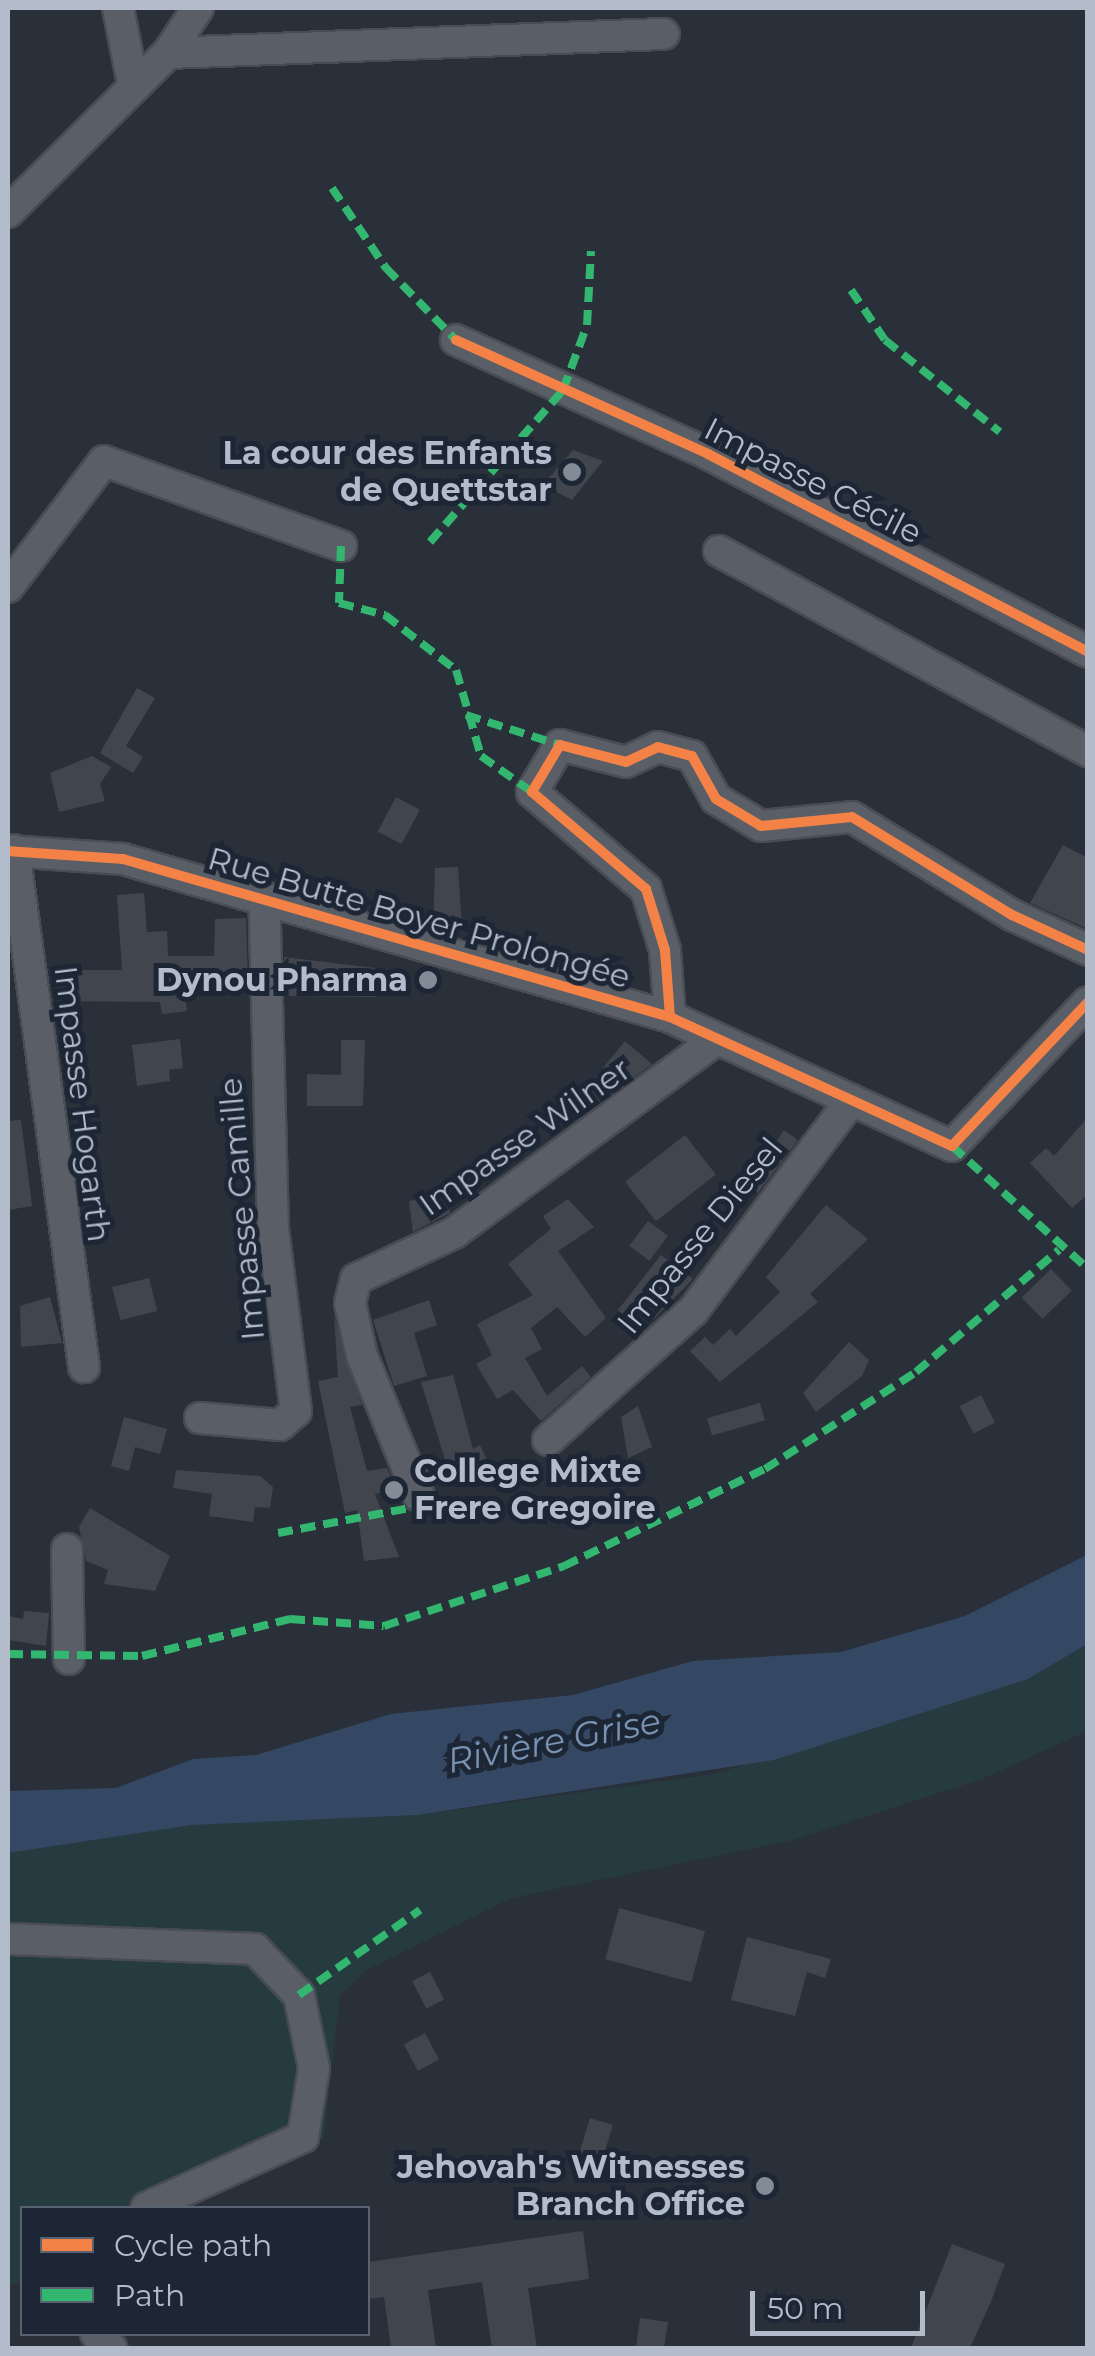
<!DOCTYPE html>
<meta charset="utf-8">
<style>
body{margin:0}
#map{position:relative;width:1095px;height:2356px;overflow:hidden;background:#293039;font-family:Montserrat,sans-serif}
div>[style]{position:absolute}
.green>*{inset:0;background:#263b3f}
.water>*{inset:0;background:#344863}
.building>*{inset:0;background:#41464e;transform-origin:0 0}
.roads{filter:drop-shadow(2px 0 #484c53) drop-shadow(-2px 0 #484c53) drop-shadow(0 2px #484c53) drop-shadow(0 -2px #484c53)}
.minor>*{height:30px;margin:-15px;padding:0 15px;transform-origin:15px;border-radius:15px;background:#5a5e66}
.quiet>*{height:8px;margin-top:-4px;transform-origin:0;background:repeating-linear-gradient(90deg,#33b770 0 15px,transparent 0 23px)}
.cycleway>*{height:10px;margin:-5px;padding:0 5px;transform-origin:5px;border-radius:5px;background:#f48246}
.dots>*{width:28px;height:28px;translate:-50% -50%;box-sizing:border-box;border:5px solid #1c2634;border-radius:50%}
span{translate:-50% -50%;white-space:nowrap;text-align:center;line-height:1.15;-webkit-text-stroke:10px #1c2634;paint-order:stroke}
.poi-label{font-size:32px;color:#b3bcca;font-weight:700}
.right{translate:-100% -50%;text-align:right}
.left{translate:0 -50%;text-align:left}
.street-label{font-size:32px;color:#b3bcca}
.water-label{font-size:35px;color:#7992b3;font-style:italic}
.frame{position:absolute;inset:0;border:10px solid #b3bcca;pointer-events:none}
.legend{position:absolute;left:20px;top:2206px;width:350px;height:130px;box-sizing:border-box;background:#1c2634;border:2px solid #586270;margin:0;padding:12px 18px;list-style:none;font-size:30px;color:#b3bcca}
.legend li{display:flex;align-items:center;gap:20px;height:50px}
.legend b{width:50px;border:2px solid #586270}
.scale{position:absolute;left:750px;top:2291px;width:175px;height:45px;box-sizing:border-box;border:5px solid #b3bcca;border-top:0;padding-left:12px;font-size:30px;line-height:35px;white-space:nowrap;color:#b3bcca;-webkit-text-stroke:8px #1c2634;paint-order:stroke}
</style>
<div id="map">
<div class="green">
<div style="clip-path:polygon(1087px 1644px,1087px 1731px,982px 1779px,793px 1840px,511px 1898px,367px 1970px,340px 1995px,324px 2138px,175px 2208px,22px 2208px,22px 2280px,8px 2287px,8px 1853px,192px 1825px,418px 1815px,714px 1774px,1028px 1679px)"></div>
</div>
<div class="water">
<div style="clip-path:polygon(1087px 1555px,1087px 1644px,1028px 1679px,774px 1760px,418px 1815px,192px 1825px,8px 1853px,8px 1791px,116px 1788px,193px 1759px,256px 1755px,391px 1714px,573px 1695px,693px 1661px,841px 1652px,965px 1616px)"></div>
</div>
<div class="building">
<div style="clip-path:polygon(573px 450px,603px 461px,572px 500px,543px 485px)"></div>
<div style="clip-path:polygon(137px 688px,155px 698px,126px 746px,143px 757px,133px 773px,100px 753px)"></div>
<div style="clip-path:polygon(92px 756px,111px 767px,100px 784px,105px 801px,59px 812px,50px 773px)"></div>
<div style="left:396px;top:797px;width:27px;height:39px;rotate:28deg"></div>
<div style="clip-path:polygon(1063px 845px,1088px 858px,1088px 929px,1030px 903px)"></div>
<div style="clip-path:polygon(458px 867px,462px 928px,433px 929px,435px 868px)"></div>
<div style="clip-path:polygon(144px 893px,147px 932px,167px 931px,168px 956px,214px 956px,215px 919px,246px 918px,248px 982px,197px 982px,198px 992px,185px 993px,187px 1011px,162px 1014px,160px 1002px,53px 1001px,53px 979px,69px 979px,69px 970px,122px 970px,117px 895px)"></div>
<div style="clip-path:polygon(284px 957px,375px 968px,376px 997px,285px 996px)"></div>
<div style="clip-path:polygon(180px 1039px,183px 1068px,169px 1070px,170px 1081px,137px 1086px,132px 1045px)"></div>
<div style="clip-path:polygon(341px 1040px,365px 1040px,363px 1106px,307px 1106px,307px 1074px,341px 1075px)"></div>
<div style="clip-path:polygon(625px 1041px,652px 1064px,594px 1107px,580px 1096px)"></div>
<div style="clip-path:polygon(1088px 1117px,1088px 1194px,1072px 1208px,1030px 1163px,1046px 1148px,1054px 1156px)"></div>
<div style="clip-path:polygon(21px 1120px,32px 1206px,8px 1210px,8px 1121px)"></div>
<div style="clip-path:polygon(784px 1130px,798px 1140px,758px 1193px,748px 1185px)"></div>
<div style="left:685px;top:1135px;width:50px;height:76px;rotate:52deg"></div>
<div style="clip-path:polygon(445px 1193px,450px 1213px,413px 1232px,409px 1201px)"></div>
<div style="clip-path:polygon(568px 1199px,594px 1227px,558px 1251px,606px 1318px,585px 1337px,557px 1307px,531px 1328px,542px 1349px,525px 1358px,547px 1396px,582px 1366px,591px 1377px,541px 1421px,513px 1390px,497px 1399px,476px 1364px,492px 1355px,477px 1324px,533px 1295px,508px 1264px,551px 1229px,543px 1216px)"></div>
<div style="clip-path:polygon(826px 1205px,868px 1239px,810px 1294px,818px 1302px,720px 1382px,690px 1351px,705px 1337px,713px 1345px,730px 1329px,736px 1336px,780px 1292px,766px 1277px)"></div>
<div style="left:648px;top:1221px;width:25px;height:31px;rotate:37deg"></div>
<div style="clip-path:polygon(661px 1255px,693px 1279px,634px 1339px,611px 1319px)"></div>
<div style="left:1051px;top:1269px;width:30px;height:41px;rotate:46deg"></div>
<div style="left:149px;top:1278px;width:34px;height:38px;rotate:76deg"></div>
<div style="clip-path:polygon(50px 1297px,62px 1343px,21px 1347px,20px 1306px)"></div>
<div style="clip-path:polygon(429px 1300px,437px 1325px,414px 1333px,427px 1376px,394px 1386px,373px 1320px)"></div>
<div style="clip-path:polygon(334px 1316px,362px 1405px,350px 1407px,367px 1471px,387px 1468px,396px 1488px,375px 1494px,399px 1557px,364px 1561px,357px 1510px,345px 1513px,318px 1381px,338px 1377px)"></div>
<div style="clip-path:polygon(849px 1342px,869px 1360px,862px 1376px,816px 1412px,803px 1393px)"></div>
<div style="clip-path:polygon(453px 1375px,473px 1449px,480px 1445px,490px 1466px,452px 1482px,421px 1382px)"></div>
<div style="left:981px;top:1395px;width:31px;height:24px;rotate:63deg"></div>
<div style="left:760px;top:1403px;width:18px;height:55px;rotate:74deg"></div>
<div style="clip-path:polygon(638px 1406px,652px 1447px,628px 1458px,621px 1417px)"></div>
<div style="clip-path:polygon(124px 1417px,167px 1429px,160px 1454px,135px 1447px,129px 1471px,111px 1466px)"></div>
<div style="clip-path:polygon(176px 1470px,260px 1476px,273px 1487px,270px 1508px,255px 1507px,253px 1522px,209px 1516px,212px 1494px,173px 1488px)"></div>
<div style="clip-path:polygon(90px 1508px,170px 1556px,155px 1591px,104px 1584px,108px 1570px,86px 1561px,79px 1527px)"></div>
<div style="clip-path:polygon(24px 1611px,49px 1613px,46px 1646px,8px 1640px,8px 1616px,23px 1619px)"></div>
<div style="left:619px;top:1908px;width:89px;height:53px;rotate:15deg"></div>
<div style="clip-path:polygon(747px 1937px,831px 1959px,825px 1978px,807px 1972px,795px 2016px,731px 2000px)"></div>
<div style="left:430px;top:1972px;width:31px;height:20px;rotate:63deg"></div>
<div style="left:425px;top:2033px;width:30px;height:24px;rotate:62deg"></div>
<div style="left:590px;top:2118px;width:24px;height:40px;rotate:17deg"></div>
<div style="clip-path:polygon(583px 2231px,589px 2279px,528px 2288px,537px 2348px,492px 2348px,482px 2282px,428px 2290px,436px 2348px,391px 2348px,384px 2297px,368px 2299px,368px 2262px)"></div>
<div style="clip-path:polygon(952px 2244px,1005px 2264px,990px 2304px,970px 2348px,911px 2348px)"></div>
<div style="clip-path:polygon(640px 2318px,668px 2322px,664px 2348px,636px 2348px)"></div>
</div>
<div class="roads">
<div class="minor">
<div style="left:118px;top:8px;width:77px;rotate:78.8deg"></div>
<div style="left:168px;top:53px;width:496px;rotate:-2.2deg"></div>
<div style="left:8px;top:212px;width:226px;rotate:-44.8deg"></div>
<div style="left:168px;top:53px;width:54px;rotate:-56.3deg"></div>
<div style="left:456px;top:340px;width:277px;rotate:24.3deg"></div>
<div style="left:708px;top:454px;width:428px;rotate:27.5deg"></div>
<div style="left:719px;top:551px;width:420px;rotate:28.5deg"></div>
<div style="left:8px;top:587px;width:158px;rotate:-52.7deg"></div>
<div style="left:104px;top:461px;width:252px;rotate:19.7deg"></div>
<div style="left:14px;top:850px;width:522px;rotate:82.29deg"></div>
<div style="left:8px;top:851px;width:115px;rotate:4deg"></div>
<div style="left:123px;top:859px;width:569px;rotate:16.11deg"></div>
<div style="left:670px;top:1017px;width:310px;rotate:24.6deg"></div>
<div style="left:952px;top:1146px;width:198px;rotate:-46.6deg"></div>
<div style="left:670px;top:1017px;width:67px;rotate:-94.3deg"></div>
<div style="left:665px;top:950px;width:64px;rotate:-107.3deg"></div>
<div style="left:646px;top:889px;width:150px;rotate:-139.6deg"></div>
<div style="left:532px;top:792px;width:55px;rotate:-59.2deg"></div>
<div style="left:560px;top:745px;width:68px;rotate:14.4deg"></div>
<div style="left:626px;top:762px;width:35px;rotate:-25deg"></div>
<div style="left:658px;top:747px;width:35px;rotate:15deg"></div>
<div style="left:692px;top:756px;width:49px;rotate:60.8deg"></div>
<div style="left:716px;top:799px;width:52px;rotate:31deg"></div>
<div style="left:761px;top:826px;width:91px;rotate:-5.6deg"></div>
<div style="left:852px;top:817px;width:188px;rotate:31.5deg"></div>
<div style="left:1012px;top:915px;width:84px;rotate:24.7deg"></div>
<div style="left:200px;top:1418px;width:80px;rotate:5deg"></div>
<div style="left:280px;top:1425px;width:21px;rotate:-41deg"></div>
<div style="left:296px;top:1411px;width:182px;rotate:-97.2deg"></div>
<div style="left:273px;top:1230px;width:333px;rotate:-91.5deg"></div>
<div style="left:548px;top:1440px;width:194px;rotate:-41.7deg"></div>
<div style="left:693px;top:1311px;width:260px;rotate:-53.1deg"></div>
<div style="left:419px;top:1496px;width:151px;rotate:-112.2deg"></div>
<div style="left:362px;top:1356px;width:54px;rotate:-102.8deg"></div>
<div style="left:350px;top:1303px;width:25px;rotate:-76deg"></div>
<div style="left:356px;top:1279px;width:108px;rotate:-25.1deg"></div>
<div style="left:454px;top:1233px;width:325px;rotate:-36.4deg"></div>
<div style="left:67px;top:1549px;width:110px;rotate:89deg"></div>
<div style="left:8px;top:1939px;width:247px;rotate:2.3deg"></div>
<div style="left:255px;top:1949px;width:64px;rotate:46.3deg"></div>
<div style="left:299px;top:1995px;width:75px;rotate:78.4deg"></div>
<div style="left:314px;top:2068px;width:70px;rotate:99.1deg"></div>
<div style="left:303px;top:2137px;width:172px;rotate:155.7deg"></div>
<div style="left:96px;top:2334px;width:21px;rotate:43deg"></div>
</div>
</div>
<div class="quiet">
<div style="left:332px;top:188px;width:97px;rotate:56deg"></div>
<div style="left:386px;top:268px;width:100px;rotate:45.8deg"></div>
<div style="left:851px;top:290px;width:60px;rotate:55.8deg"></div>
<div style="left:885px;top:340px;width:147px;rotate:38.7deg"></div>
<div style="left:430px;top:542px;width:202px;rotate:-48.8deg"></div>
<div style="left:563px;top:390px;width:69px;rotate:-69.7deg"></div>
<div style="left:587px;top:325px;width:74px;rotate:-86.9deg"></div>
<div style="left:341px;top:546px;width:57px;rotate:92deg"></div>
<div style="left:339px;top:603px;width:48px;rotate:14.6deg"></div>
<div style="left:385px;top:615px;width:90px;rotate:37.8deg"></div>
<div style="left:456px;top:670px;width:90px;rotate:73.8deg"></div>
<div style="left:481px;top:756px;width:62px;rotate:35.2deg"></div>
<div style="left:466px;top:715px;width:99px;rotate:17.7deg"></div>
<div style="left:952px;top:1146px;width:183px;rotate:42.1deg"></div>
<div style="left:278px;top:1533px;width:139px;rotate:-10.7deg"></div>
<div style="left:415px;top:1507px;width:12px;rotate:-70deg"></div>
<div style="left:8px;top:1654px;width:134px;rotate:0.9deg"></div>
<div style="left:142px;top:1656px;width:153px;rotate:-14deg"></div>
<div style="left:290px;top:1619px;width:94px;rotate:4.3deg"></div>
<div style="left:384px;top:1626px;width:190px;rotate:-18.4deg"></div>
<div style="left:564px;top:1566px;width:223px;rotate:-25.8deg"></div>
<div style="left:765px;top:1469px;width:179px;rotate:-32.7deg"></div>
<div style="left:916px;top:1372px;width:188px;rotate:-40.5deg"></div>
<div style="left:299px;top:1995px;width:148px;rotate:-35.1deg"></div>
</div>
<div class="cycleway">
<div style="left:456px;top:340px;width:277px;rotate:24.3deg"></div>
<div style="left:708px;top:454px;width:428px;rotate:27.5deg"></div>
<div style="left:8px;top:851px;width:115px;rotate:4deg"></div>
<div style="left:123px;top:859px;width:569px;rotate:16.11deg"></div>
<div style="left:670px;top:1017px;width:310px;rotate:24.6deg"></div>
<div style="left:952px;top:1146px;width:198px;rotate:-46.6deg"></div>
<div style="left:670px;top:1017px;width:67px;rotate:-94.3deg"></div>
<div style="left:665px;top:950px;width:64px;rotate:-107.3deg"></div>
<div style="left:646px;top:889px;width:150px;rotate:-139.6deg"></div>
<div style="left:532px;top:792px;width:55px;rotate:-59.2deg"></div>
<div style="left:560px;top:745px;width:68px;rotate:14.4deg"></div>
<div style="left:626px;top:762px;width:35px;rotate:-25deg"></div>
<div style="left:658px;top:747px;width:35px;rotate:15deg"></div>
<div style="left:692px;top:756px;width:49px;rotate:60.8deg"></div>
<div style="left:716px;top:799px;width:52px;rotate:31deg"></div>
<div style="left:761px;top:826px;width:91px;rotate:-5.6deg"></div>
<div style="left:852px;top:817px;width:188px;rotate:31.5deg"></div>
<div style="left:1012px;top:915px;width:84px;rotate:24.7deg"></div>
</div>
<div class="dots">
<div style="left:572px;top:472px;background:#838b97"></div>
<div style="left:428px;top:980px;background:#838b97"></div>
<div style="left:394px;top:1490px;background:#838b97"></div>
<div style="left:765px;top:2186px;background:#838b97"></div>
</div>
<div class="poi-label">
<span class="right" style="left:552px;top:472px">La cour des Enfants<br>de Quettstar</span>
<span class="right" style="left:408px;top:980px">Dynou Pharma</span>
<span class="left" style="left:414px;top:1490px">College Mixte<br>Frere Gregoire</span>
<span class="right" style="left:745px;top:2186px">Jehovah's Witnesses<br>Branch Office</span>
</div>
<div class="street-label">
<span style="left:813px;top:481px;rotate:27deg">Impasse Cécile</span>
<span style="left:419px;top:918px;rotate:16deg">Rue Butte Boyer Prolongée</span>
<span style="left:82px;top:1104px;rotate:83deg">Impasse Hogarth</span>
<span style="left:525px;top:1137px;rotate:-35deg">Impasse Wilner</span>
<span style="left:242px;top:1209px;rotate:-95deg">Impasse Camille</span>
<span style="left:700px;top:1236px;rotate:-51deg">Impasse Diesel</span>
</div>
<div class="water-label">
<span style="left:554px;top:1741px;rotate:-11deg">Rivière Grise</span>
</div>
<div class="frame"></div>
<ul class="legend">
<li><b style="height:12px;background:#f48246"></b>Cycle path</li>
<li><b style="height:12px;background:#33b770"></b>Path</li>
</ul>
<div class="scale">50 m</div>
</div>
